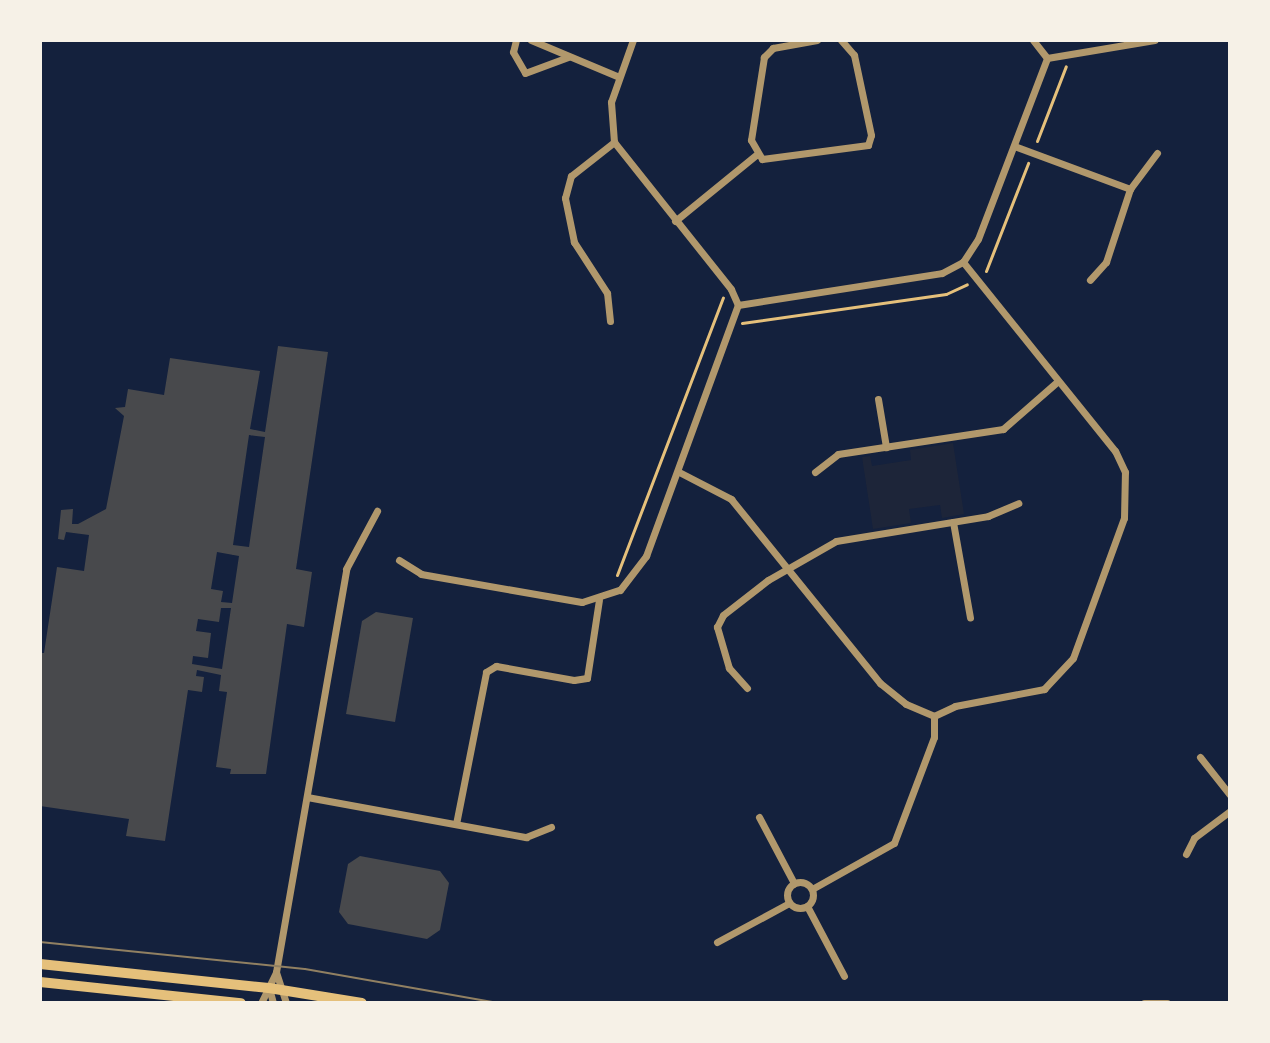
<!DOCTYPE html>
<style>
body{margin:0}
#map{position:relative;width:1270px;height:1043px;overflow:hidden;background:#14213d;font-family:"Alegreya Sans",sans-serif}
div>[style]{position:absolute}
.green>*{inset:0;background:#1d2539}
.building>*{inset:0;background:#48494c}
.path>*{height:3px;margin:-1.5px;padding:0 1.5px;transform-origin:1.5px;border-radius:1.5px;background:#e5c07b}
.minor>*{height:7px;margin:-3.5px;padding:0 3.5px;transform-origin:3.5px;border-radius:3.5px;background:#b1986c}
.minor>.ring{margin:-3.5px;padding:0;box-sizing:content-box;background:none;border:7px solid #b1986c;border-radius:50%}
.secondary>*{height:10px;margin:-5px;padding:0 5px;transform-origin:5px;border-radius:5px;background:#e5c07b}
.tram>*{height:2px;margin:-1px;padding:0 1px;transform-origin:1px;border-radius:1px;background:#918062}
span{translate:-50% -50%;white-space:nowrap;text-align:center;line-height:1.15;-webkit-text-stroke:8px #f6f1e7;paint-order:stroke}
.frame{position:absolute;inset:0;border:42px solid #f6f1e7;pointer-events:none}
</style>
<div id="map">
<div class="green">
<div style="clip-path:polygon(953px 443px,964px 514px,942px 518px,940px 505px,909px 509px,911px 523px,873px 529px,862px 457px,870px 456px,872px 466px,911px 460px,910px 450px)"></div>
</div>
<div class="building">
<div style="clip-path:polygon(evenodd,278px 346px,328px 352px,296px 569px,312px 572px,304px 627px,287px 624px,266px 774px,230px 774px,231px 769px,216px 767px,227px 692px,219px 691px,221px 675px,197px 670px,196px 676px,204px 677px,202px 692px,188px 690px,165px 841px,126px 836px,129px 819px,40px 806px,40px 653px,44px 653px,57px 567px,84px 571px,89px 535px,66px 532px,64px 540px,58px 539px,61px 510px,73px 509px,72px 524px,78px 524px,106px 509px,124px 416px,115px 408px,125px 407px,128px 389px,164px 395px,170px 358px,260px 371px,250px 429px,265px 432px,278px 346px,249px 435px,265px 437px,249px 547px,233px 545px,249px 435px,278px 346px,217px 552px,239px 556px,232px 603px,221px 602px,223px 591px,211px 589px,217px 552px,278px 346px,221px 608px,231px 608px,222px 669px,192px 664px,193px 656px,208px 658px,211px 633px,196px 631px,198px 619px,219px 622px,221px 608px)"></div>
<div style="clip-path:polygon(376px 612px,413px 618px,395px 722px,346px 714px,362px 621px)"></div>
<div style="clip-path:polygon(360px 856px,440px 871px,449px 883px,440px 930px,427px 939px,348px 924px,339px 912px,348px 864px)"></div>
</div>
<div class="path">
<div style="left:1037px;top:141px;width:80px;rotate:-68.9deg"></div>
<div style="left:986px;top:271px;width:116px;rotate:-68.7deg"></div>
<div style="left:742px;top:323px;width:206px;rotate:-8.1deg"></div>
<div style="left:946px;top:294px;width:23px;rotate:-25deg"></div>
<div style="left:617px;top:575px;width:297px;rotate:-69.1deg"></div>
</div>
<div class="minor">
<div style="left:516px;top:40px;width:12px;rotate:104deg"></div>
<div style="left:513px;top:52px;width:24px;rotate:60deg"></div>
<div style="left:525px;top:73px;width:46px;rotate:-20.4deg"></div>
<div style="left:531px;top:40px;width:95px;rotate:22.8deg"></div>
<div style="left:817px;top:40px;width:45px;rotate:169.7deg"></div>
<div style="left:773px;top:48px;width:13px;rotate:135deg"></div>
<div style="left:764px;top:57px;width:84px;rotate:98.9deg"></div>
<div style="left:751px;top:140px;width:22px;rotate:60deg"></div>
<div style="left:762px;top:159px;width:107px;rotate:-7.5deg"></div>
<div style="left:868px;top:145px;width:10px;rotate:-73deg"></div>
<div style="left:871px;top:135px;width:82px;rotate:-102deg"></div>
<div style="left:854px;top:55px;width:20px;rotate:-131deg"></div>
<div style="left:1047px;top:58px;width:109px;rotate:-9.5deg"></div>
<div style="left:1014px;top:146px;width:124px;rotate:20.3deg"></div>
<div style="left:1130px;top:189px;width:77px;rotate:108.2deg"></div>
<div style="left:1106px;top:262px;width:24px;rotate:132deg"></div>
<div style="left:1130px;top:189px;width:45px;rotate:-53.1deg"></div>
<div style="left:675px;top:221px;width:104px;rotate:-39.2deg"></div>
<div style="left:738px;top:305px;width:206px;rotate:-8.9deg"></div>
<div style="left:942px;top:273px;width:24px;rotate:-28deg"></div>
<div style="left:963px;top:262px;width:27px;rotate:-57deg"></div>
<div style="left:978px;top:239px;width:194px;rotate:-69.1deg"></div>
<div style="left:1047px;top:58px;width:23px;rotate:-128deg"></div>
<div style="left:610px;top:321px;width:28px;rotate:-96deg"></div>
<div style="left:607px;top:293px;width:61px;rotate:-122.9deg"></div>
<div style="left:574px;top:242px;width:45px;rotate:-101.6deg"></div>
<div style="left:565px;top:198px;width:23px;rotate:-75deg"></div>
<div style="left:571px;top:176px;width:55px;rotate:-38.3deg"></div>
<div style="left:878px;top:399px;width:49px;rotate:80.5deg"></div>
<div style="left:679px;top:472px;width:59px;rotate:27.4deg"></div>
<div style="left:731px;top:499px;width:237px;rotate:51deg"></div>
<div style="left:880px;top:683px;width:33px;rotate:39deg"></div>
<div style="left:906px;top:704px;width:30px;rotate:23deg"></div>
<div style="left:934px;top:716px;width:23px;rotate:-25deg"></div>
<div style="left:955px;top:706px;width:91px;rotate:-10.8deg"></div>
<div style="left:1044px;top:689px;width:42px;rotate:-46.9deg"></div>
<div style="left:1073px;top:658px;width:149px;rotate:-70deg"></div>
<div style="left:1124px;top:518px;width:46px;rotate:-88.8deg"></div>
<div style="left:1125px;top:472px;width:23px;rotate:-115deg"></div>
<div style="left:1115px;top:451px;width:243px;rotate:-128.8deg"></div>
<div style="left:815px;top:472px;width:29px;rotate:-38deg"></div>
<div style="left:838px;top:454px;width:167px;rotate:-8.6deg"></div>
<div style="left:1003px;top:429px;width:73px;rotate:-41.1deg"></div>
<div style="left:953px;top:522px;width:97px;rotate:79.9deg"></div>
<div style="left:399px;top:560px;width:26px;rotate:32deg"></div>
<div style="left:421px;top:574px;width:163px;rotate:9.9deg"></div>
<div style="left:582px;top:602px;width:40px;rotate:-18deg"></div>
<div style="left:620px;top:590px;width:43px;rotate:-52.6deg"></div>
<div style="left:646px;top:556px;width:267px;rotate:-69.9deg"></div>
<div style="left:738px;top:305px;width:17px;rotate:-114deg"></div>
<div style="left:731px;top:289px;width:188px;rotate:-128.5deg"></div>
<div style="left:614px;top:142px;width:40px;rotate:-94.3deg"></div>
<div style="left:611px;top:102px;width:66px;rotate:-70.5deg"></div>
<div style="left:747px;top:688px;width:27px;rotate:-132deg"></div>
<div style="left:729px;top:668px;width:43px;rotate:-106.3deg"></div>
<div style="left:717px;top:627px;width:13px;rotate:-63deg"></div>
<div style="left:723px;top:615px;width:57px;rotate:-37.9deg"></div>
<div style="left:768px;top:580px;width:78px;rotate:-29.8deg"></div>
<div style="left:836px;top:541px;width:154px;rotate:-9.3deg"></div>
<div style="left:988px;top:516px;width:33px;rotate:-23deg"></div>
<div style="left:1200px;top:757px;width:48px;rotate:51.7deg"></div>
<div style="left:307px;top:797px;width:223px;rotate:10.4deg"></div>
<div style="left:526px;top:837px;width:27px;rotate:-22deg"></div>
<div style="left:759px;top:817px;width:75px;rotate:62.1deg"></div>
<div style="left:456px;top:824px;width:155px;rotate:-78.8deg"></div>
<div style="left:486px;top:672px;width:12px;rotate:-31deg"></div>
<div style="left:496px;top:666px;width:79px;rotate:10.2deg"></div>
<div style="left:574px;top:680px;width:13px;rotate:-9deg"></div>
<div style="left:587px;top:678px;width:79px;rotate:-81.3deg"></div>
<div style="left:1186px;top:854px;width:18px;rotate:-63deg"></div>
<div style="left:1194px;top:838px;width:45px;rotate:-36.9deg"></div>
<div class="ring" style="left:787px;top:882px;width:19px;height:19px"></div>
<div style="left:812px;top:889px;width:94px;rotate:-29.3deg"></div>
<div style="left:894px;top:843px;width:113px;rotate:-69.3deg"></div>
<div style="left:934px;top:737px;width:21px;rotate:-90deg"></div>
<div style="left:807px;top:906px;width:79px;rotate:62.1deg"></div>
<div style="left:717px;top:942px;width:82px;rotate:-28.4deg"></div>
<div style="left:276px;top:972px;width:33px;rotate:72deg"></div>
<div style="left:269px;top:988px;width:16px;rotate:75deg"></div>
<div style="left:261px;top:1003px;width:34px;rotate:-64deg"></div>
<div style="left:276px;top:972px;width:409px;rotate:-80.1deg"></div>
<div style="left:346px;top:569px;width:66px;rotate:-61.9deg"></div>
<div style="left:1144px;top:1003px;width:23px"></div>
</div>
<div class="secondary">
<div style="left:40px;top:964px;width:230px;rotate:6deg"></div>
<div style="left:269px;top:988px;width:94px;rotate:9.2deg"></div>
<div style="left:40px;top:982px;width:202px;rotate:6deg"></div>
</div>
<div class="tram">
<div style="left:40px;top:942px;width:266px;rotate:5.8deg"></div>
<div style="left:305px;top:969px;width:196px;rotate:10deg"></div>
</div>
<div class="frame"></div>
</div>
